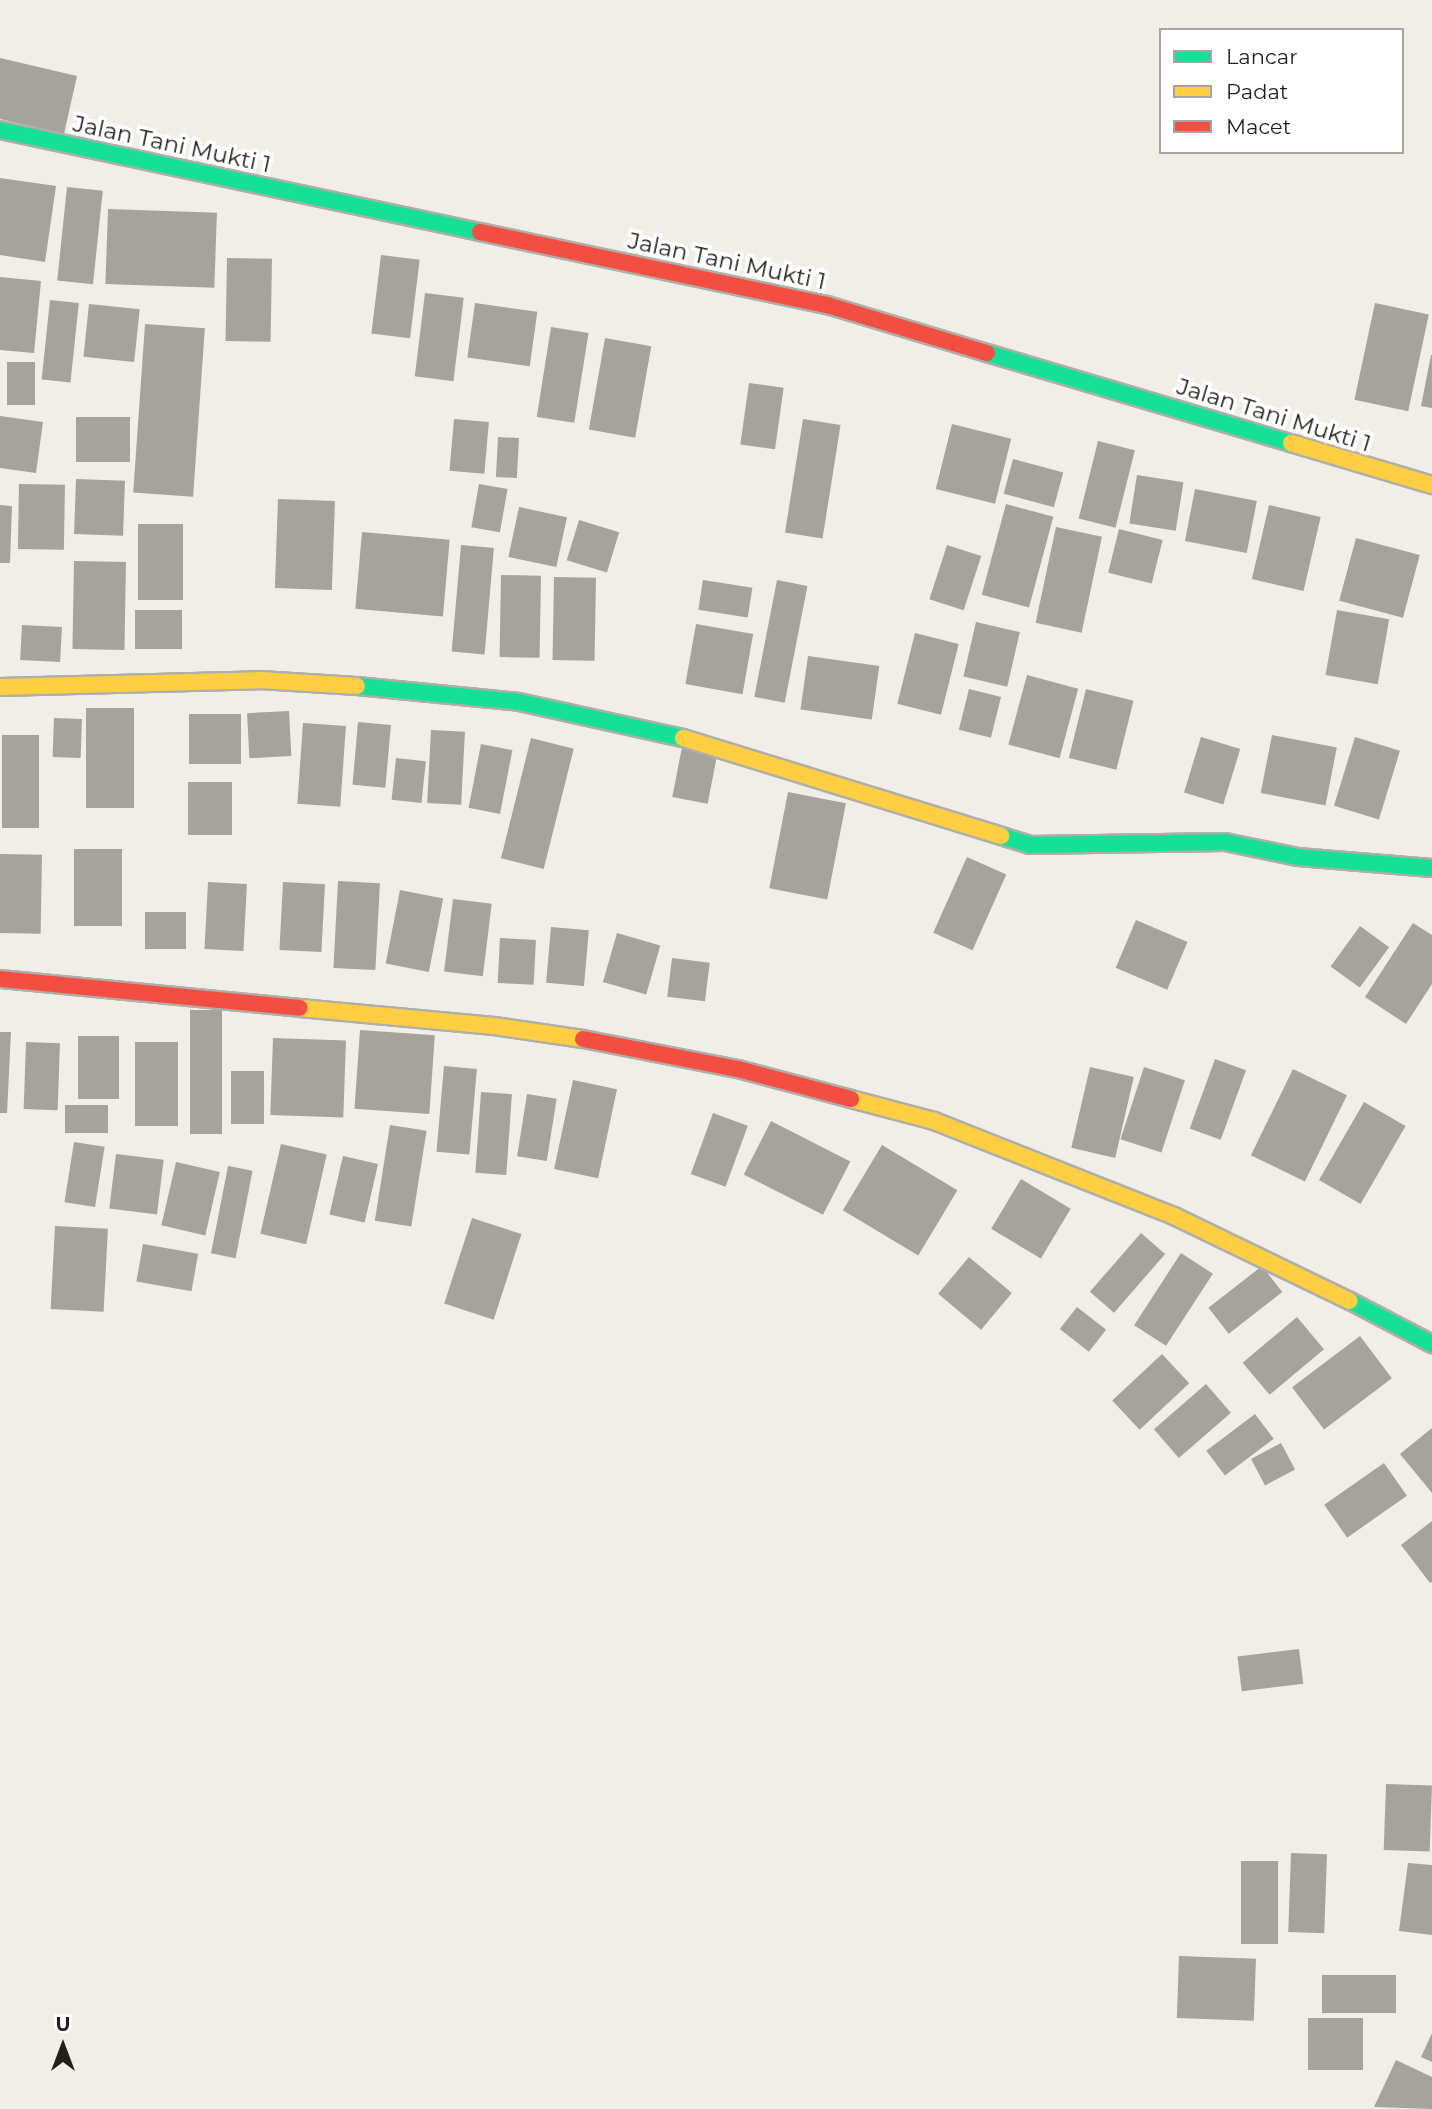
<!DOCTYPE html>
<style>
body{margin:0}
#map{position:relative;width:1432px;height:2109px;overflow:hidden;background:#f0eee6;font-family:Montserrat,sans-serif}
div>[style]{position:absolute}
.building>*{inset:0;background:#a4a39d;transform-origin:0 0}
.roads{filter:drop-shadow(2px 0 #afaea8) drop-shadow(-2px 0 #afaea8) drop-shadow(0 2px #afaea8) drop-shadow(0 -2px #afaea8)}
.fast>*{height:16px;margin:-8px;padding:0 8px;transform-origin:8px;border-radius:8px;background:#16e098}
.slow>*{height:16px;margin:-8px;padding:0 8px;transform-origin:8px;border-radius:8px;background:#ffcf43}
.jam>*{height:16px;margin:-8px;padding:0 8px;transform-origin:8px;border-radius:8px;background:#f24e42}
span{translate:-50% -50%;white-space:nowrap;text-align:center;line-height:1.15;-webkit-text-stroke:7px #fff;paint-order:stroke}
.street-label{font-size:23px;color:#201f1a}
.legend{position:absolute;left:1159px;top:28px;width:245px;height:126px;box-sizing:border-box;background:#fff;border:2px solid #a6a5a3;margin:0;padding:9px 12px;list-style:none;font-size:21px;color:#201f1a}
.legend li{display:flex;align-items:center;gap:14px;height:35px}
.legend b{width:35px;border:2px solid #a6a5a3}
.north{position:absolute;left:28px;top:2011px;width:70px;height:70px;-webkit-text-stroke:5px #fff;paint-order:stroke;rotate:0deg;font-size:19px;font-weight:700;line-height:28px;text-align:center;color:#201f1a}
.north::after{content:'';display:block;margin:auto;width:24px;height:32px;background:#201f1a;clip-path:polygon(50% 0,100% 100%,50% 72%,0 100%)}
</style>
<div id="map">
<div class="building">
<div style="clip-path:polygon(0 58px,77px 76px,64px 134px,0 119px)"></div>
<div style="clip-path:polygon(0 178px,56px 186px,45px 262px,0 255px)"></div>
<div style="left:67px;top:187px;width:36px;height:94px;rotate:6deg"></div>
<div style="left:108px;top:209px;width:109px;height:75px;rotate:2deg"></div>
<div style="left:381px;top:255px;width:39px;height:79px;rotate:7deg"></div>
<div style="left:227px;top:258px;width:45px;height:83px;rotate:1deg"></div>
<div style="clip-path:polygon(0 277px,41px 281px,34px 353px,0 350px)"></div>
<div style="left:425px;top:293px;width:39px;height:84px;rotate:7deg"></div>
<div style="left:50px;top:300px;width:29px;height:80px;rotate:6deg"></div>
<div style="left:475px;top:303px;width:63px;height:55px;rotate:8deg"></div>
<div style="left:1375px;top:303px;width:55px;height:99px;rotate:12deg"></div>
<div style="left:89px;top:304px;width:51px;height:53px;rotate:6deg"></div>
<div style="left:145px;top:324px;width:60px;height:169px;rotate:4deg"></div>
<div style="left:551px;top:327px;width:38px;height:91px;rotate:9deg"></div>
<div style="left:605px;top:338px;width:47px;height:93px;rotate:10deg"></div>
<div style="clip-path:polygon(1431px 355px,1432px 355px,1432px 408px,1421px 406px)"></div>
<div style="left:7px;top:362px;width:28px;height:43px"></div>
<div style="left:749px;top:383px;width:35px;height:62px;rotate:8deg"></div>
<div style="clip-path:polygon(0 416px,43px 422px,36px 473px,0 468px)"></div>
<div style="left:76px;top:417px;width:54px;height:45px"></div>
<div style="left:454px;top:419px;width:35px;height:52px;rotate:5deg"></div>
<div style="left:803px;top:419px;width:38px;height:115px;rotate:9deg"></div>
<div style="left:952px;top:424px;width:61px;height:67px;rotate:14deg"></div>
<div style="left:498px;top:437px;width:21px;height:40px;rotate:3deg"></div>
<div style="left:1098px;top:441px;width:38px;height:80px;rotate:14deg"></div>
<div style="left:1013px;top:459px;width:52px;height:36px;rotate:15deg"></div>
<div style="left:1137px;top:475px;width:47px;height:49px;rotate:9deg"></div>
<div style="left:76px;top:479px;width:49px;height:55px;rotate:2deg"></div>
<div style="left:19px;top:484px;width:46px;height:65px;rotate:1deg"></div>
<div style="left:479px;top:484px;width:29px;height:44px;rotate:10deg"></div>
<div style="left:1195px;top:489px;width:63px;height:53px;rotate:11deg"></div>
<div style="left:278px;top:499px;width:57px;height:89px;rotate:2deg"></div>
<div style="left:1006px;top:504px;width:49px;height:94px;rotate:15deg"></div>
<div style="clip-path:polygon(0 505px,12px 506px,10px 563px,0 563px)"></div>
<div style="left:1269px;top:505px;width:53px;height:76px;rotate:13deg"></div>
<div style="left:519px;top:507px;width:49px;height:51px;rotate:12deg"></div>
<div style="left:579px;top:520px;width:42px;height:42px;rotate:17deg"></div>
<div style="left:138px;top:524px;width:45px;height:76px"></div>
<div style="left:1056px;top:527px;width:47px;height:98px;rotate:12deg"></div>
<div style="left:1119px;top:529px;width:45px;height:45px;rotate:14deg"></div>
<div style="left:362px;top:532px;width:88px;height:77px;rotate:5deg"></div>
<div style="left:1356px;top:538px;width:66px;height:65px;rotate:15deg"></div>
<div style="left:461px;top:545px;width:33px;height:107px;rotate:5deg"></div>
<div style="left:947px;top:545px;width:36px;height:57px;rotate:18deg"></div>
<div style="left:74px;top:561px;width:52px;height:88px;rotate:1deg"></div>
<div style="left:501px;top:575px;width:40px;height:82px;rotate:1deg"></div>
<div style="left:554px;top:577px;width:42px;height:83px;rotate:1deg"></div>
<div style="left:703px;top:580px;width:50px;height:30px;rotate:9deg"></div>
<div style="left:777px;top:580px;width:31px;height:119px;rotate:11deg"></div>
<div style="left:135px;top:610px;width:47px;height:39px"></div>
<div style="left:1337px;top:610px;width:53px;height:66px;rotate:10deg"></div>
<div style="left:976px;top:622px;width:45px;height:56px;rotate:13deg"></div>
<div style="left:696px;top:624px;width:58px;height:61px;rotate:10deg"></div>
<div style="left:22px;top:625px;width:40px;height:35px;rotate:3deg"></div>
<div style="left:915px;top:633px;width:45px;height:73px;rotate:14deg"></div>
<div style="left:808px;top:656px;width:72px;height:54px;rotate:8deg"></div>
<div style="left:1027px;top:675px;width:53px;height:72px;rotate:15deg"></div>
<div style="left:969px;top:689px;width:33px;height:42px;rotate:14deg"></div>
<div style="left:1086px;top:689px;width:49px;height:71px;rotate:14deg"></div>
<div style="left:86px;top:708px;width:48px;height:100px"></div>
<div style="left:289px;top:711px;width:45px;height:42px;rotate:87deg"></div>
<div style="left:241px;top:714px;width:50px;height:52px;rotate:90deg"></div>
<div style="left:54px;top:718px;width:28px;height:39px;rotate:2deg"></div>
<div style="left:358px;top:722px;width:33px;height:63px;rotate:5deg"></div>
<div style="left:303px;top:723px;width:43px;height:81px;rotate:4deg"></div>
<div style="left:431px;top:730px;width:34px;height:73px;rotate:3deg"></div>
<div style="left:2px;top:735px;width:37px;height:93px"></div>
<div style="left:1272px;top:735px;width:66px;height:59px;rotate:11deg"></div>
<div style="left:1201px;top:737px;width:41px;height:58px;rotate:17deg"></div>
<div style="left:1355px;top:737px;width:47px;height:72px;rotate:17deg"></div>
<div style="left:531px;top:738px;width:44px;height:124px;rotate:14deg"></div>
<div style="left:683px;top:742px;width:36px;height:56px;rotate:11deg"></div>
<div style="left:481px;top:744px;width:32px;height:65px;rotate:11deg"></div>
<div style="left:396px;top:758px;width:30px;height:42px;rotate:6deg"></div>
<div style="left:188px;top:782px;width:44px;height:53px"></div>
<div style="left:788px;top:792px;width:59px;height:98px;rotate:11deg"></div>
<div style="left:74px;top:849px;width:48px;height:77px"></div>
<div style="left:0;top:854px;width:42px;height:79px;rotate:1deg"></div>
<div style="left:967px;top:857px;width:43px;height:83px;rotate:24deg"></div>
<div style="left:338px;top:881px;width:42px;height:87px;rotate:3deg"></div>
<div style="left:208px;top:882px;width:39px;height:67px;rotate:3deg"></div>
<div style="left:283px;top:882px;width:42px;height:68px;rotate:3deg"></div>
<div style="left:400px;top:890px;width:44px;height:75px;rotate:11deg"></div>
<div style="left:453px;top:899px;width:39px;height:73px;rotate:7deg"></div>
<div style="left:145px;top:912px;width:41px;height:37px"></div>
<div style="left:1136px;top:920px;width:56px;height:52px;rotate:23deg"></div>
<div style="clip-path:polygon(1413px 923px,1432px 935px,1432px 984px,1406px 1024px,1365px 997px)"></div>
<div style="left:1360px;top:926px;width:36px;height:50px;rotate:36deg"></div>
<div style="left:551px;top:927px;width:38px;height:56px;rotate:5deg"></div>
<div style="left:617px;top:933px;width:45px;height:51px;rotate:16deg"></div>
<div style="left:500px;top:938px;width:36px;height:45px;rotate:3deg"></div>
<div style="left:672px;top:958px;width:38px;height:39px;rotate:7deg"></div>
<div style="left:190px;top:1010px;width:32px;height:124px"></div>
<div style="left:360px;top:1030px;width:75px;height:79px;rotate:4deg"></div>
<div style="clip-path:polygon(0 1032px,11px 1032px,7px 1113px,0 1113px)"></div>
<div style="left:78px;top:1036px;width:41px;height:63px"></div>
<div style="left:273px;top:1038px;width:73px;height:77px;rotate:2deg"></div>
<div style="left:26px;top:1042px;width:34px;height:67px;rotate:2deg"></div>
<div style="left:135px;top:1042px;width:43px;height:84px"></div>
<div style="left:1215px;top:1059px;width:33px;height:74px;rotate:20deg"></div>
<div style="left:444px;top:1066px;width:33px;height:86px;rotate:5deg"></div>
<div style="left:1090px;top:1067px;width:45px;height:83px;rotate:13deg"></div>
<div style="left:1144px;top:1067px;width:43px;height:76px;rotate:18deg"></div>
<div style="left:1293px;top:1069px;width:60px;height:96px;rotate:26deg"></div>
<div style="left:231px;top:1071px;width:33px;height:53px"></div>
<div style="left:573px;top:1080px;width:45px;height:91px;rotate:12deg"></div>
<div style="left:481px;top:1092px;width:31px;height:81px;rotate:4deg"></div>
<div style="left:527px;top:1094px;width:30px;height:63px;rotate:9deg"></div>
<div style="left:1364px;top:1102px;width:48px;height:90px;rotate:30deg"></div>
<div style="left:65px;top:1105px;width:43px;height:28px"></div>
<div style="left:713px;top:1113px;width:37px;height:65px;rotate:20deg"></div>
<div style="left:771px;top:1121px;width:89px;height:60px;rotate:27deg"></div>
<div style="left:390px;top:1125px;width:37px;height:97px;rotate:9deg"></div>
<div style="left:74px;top:1142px;width:31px;height:61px;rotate:9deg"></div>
<div style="left:281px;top:1144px;width:47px;height:92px;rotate:13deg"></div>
<div style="left:882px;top:1145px;width:88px;height:76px;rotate:31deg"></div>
<div style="left:116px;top:1154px;width:48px;height:55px;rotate:7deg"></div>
<div style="left:343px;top:1156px;width:36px;height:60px;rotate:13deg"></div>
<div style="left:176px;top:1162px;width:45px;height:65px;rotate:13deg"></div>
<div style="left:228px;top:1166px;width:25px;height:89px;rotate:11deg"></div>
<div style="left:1021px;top:1179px;width:58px;height:58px;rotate:31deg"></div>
<div style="left:472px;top:1218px;width:52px;height:90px;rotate:18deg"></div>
<div style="left:55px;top:1226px;width:53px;height:83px;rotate:3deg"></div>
<div style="left:1141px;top:1233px;width:32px;height:78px;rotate:41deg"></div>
<div style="left:143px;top:1244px;width:56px;height:38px;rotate:10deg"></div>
<div style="left:1181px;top:1253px;width:38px;height:86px;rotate:33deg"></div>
<div style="left:969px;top:1257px;width:56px;height:48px;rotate:40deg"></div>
<div style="left:1262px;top:1266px;width:33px;height:68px;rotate:52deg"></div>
<div style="left:1077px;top:1307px;width:37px;height:28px;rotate:38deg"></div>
<div style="left:1297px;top:1317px;width:42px;height:71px;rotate:50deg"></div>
<div style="left:1360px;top:1336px;width:53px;height:85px;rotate:53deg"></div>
<div style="left:1162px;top:1354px;width:40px;height:68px;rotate:47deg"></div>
<div style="left:1206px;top:1384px;width:38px;height:69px;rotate:49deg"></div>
<div style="left:1255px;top:1414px;width:31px;height:61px;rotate:53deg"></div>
<div style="clip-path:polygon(1432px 1428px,1432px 1493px,1400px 1454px)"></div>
<div style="left:1281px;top:1443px;width:30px;height:34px;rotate:62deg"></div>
<div style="left:1384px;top:1463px;width:40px;height:73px;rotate:55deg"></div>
<div style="clip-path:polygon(1432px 1521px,1432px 1582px,1430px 1583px,1401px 1545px)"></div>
<div style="left:1299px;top:1649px;width:35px;height:62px;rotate:83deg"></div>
<div style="left:1386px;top:1784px;width:46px;height:66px;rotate:2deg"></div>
<div style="left:1291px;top:1853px;width:36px;height:79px;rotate:2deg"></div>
<div style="left:1241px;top:1861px;width:37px;height:83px"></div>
<div style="clip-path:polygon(1408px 1863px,1432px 1865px,1432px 1935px,1399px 1931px)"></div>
<div style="left:1179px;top:1956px;width:77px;height:62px;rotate:2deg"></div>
<div style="left:1322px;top:1975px;width:74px;height:38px"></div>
<div style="left:1308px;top:2018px;width:55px;height:52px"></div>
<div style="clip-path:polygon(1432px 2033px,1432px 2062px,1421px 2057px)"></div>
<div style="clip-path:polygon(1396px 2060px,1432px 2077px,1432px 2109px,1374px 2107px)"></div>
</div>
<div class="roads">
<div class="fast">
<div style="left:0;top:130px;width:491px;rotate:12deg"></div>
<div style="left:987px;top:353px;width:317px;rotate:16.5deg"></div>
<div style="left:357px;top:686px;width:163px;rotate:5.6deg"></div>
<div style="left:519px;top:702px;width:168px;rotate:12.4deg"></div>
<div style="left:1001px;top:836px;width:30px;rotate:17deg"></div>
<div style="left:1030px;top:845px;width:195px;rotate:-0.9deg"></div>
<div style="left:1225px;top:842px;width:75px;rotate:11.6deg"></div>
<div style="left:1298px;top:857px;width:134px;rotate:4.7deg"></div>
<div style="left:1350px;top:1301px;width:93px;rotate:27.7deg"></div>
</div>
<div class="slow">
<div style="left:1291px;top:443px;width:147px;rotate:16.6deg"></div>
<div style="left:0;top:687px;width:260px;rotate:-1.5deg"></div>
<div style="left:260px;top:680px;width:97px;rotate:3.5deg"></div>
<div style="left:683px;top:738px;width:333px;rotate:17.1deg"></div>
<div style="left:300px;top:1008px;width:195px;rotate:5.3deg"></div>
<div style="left:494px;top:1026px;width:90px;rotate:8.3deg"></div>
<div style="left:851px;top:1099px;width:86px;rotate:14.8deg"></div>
<div style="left:934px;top:1121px;width:258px;rotate:21.6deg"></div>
<div style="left:1174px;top:1216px;width:195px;rotate:25.8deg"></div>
</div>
<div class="jam">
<div style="left:480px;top:232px;width:355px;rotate:11.9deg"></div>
<div style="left:827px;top:305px;width:167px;rotate:16.7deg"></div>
<div style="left:0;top:979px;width:301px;rotate:5.5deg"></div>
<div style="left:583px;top:1039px;width:158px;rotate:11deg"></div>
<div style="left:738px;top:1069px;width:117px;rotate:14.9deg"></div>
</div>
</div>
<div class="street-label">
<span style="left:172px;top:144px;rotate:12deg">Jalan Tani Mukti 1</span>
<span style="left:727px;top:261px;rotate:12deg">Jalan Tani Mukti 1</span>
<span style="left:1274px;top:415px;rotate:17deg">Jalan Tani Mukti 1</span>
</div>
<ul class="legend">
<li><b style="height:9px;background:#16e098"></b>Lancar</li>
<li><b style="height:9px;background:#ffcf43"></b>Padat</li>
<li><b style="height:9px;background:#f24e42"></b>Macet</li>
</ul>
<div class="north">U</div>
</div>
